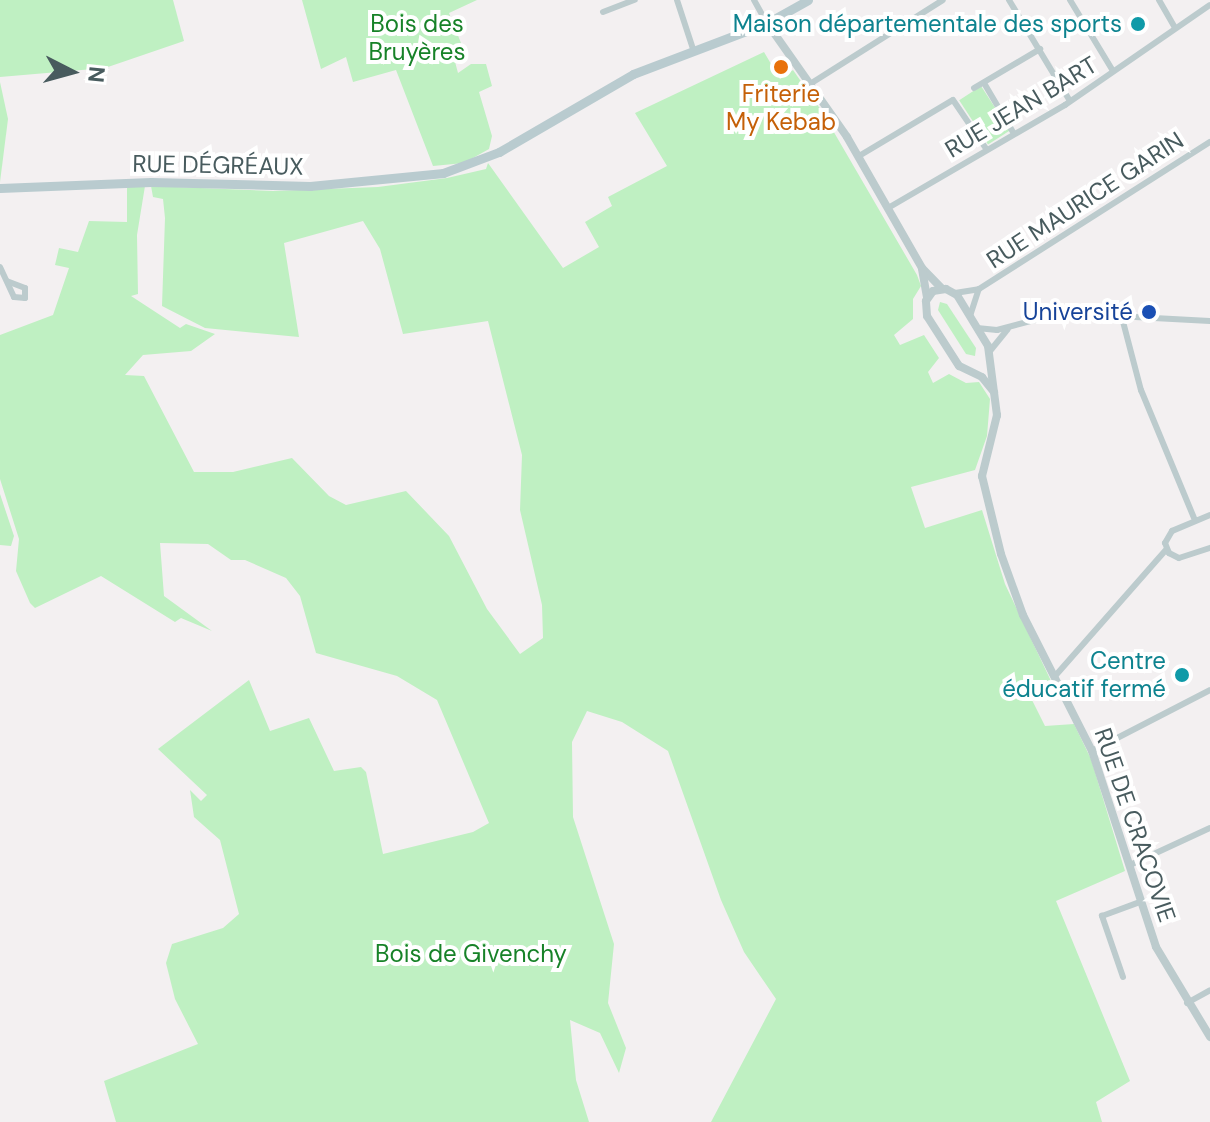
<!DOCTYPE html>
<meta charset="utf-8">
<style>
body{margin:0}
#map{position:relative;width:1210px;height:1122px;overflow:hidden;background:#f3f0f1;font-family:"DM Sans",sans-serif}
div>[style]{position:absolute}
.green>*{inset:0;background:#bff0c2;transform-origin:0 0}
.minor>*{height:6px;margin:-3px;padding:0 3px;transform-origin:3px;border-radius:3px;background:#bccbcd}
.tertiary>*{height:8px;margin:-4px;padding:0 4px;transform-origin:4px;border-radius:4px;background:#bccbcd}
.secondary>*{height:9px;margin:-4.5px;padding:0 4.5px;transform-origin:4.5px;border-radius:4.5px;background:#b9cbcf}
.dots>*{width:22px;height:22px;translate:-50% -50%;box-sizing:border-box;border:4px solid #fff;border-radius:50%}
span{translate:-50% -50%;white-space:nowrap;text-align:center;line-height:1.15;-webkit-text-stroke:8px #fff;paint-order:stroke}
.park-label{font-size:24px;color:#178228}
.culture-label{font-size:24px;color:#0d838f}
.right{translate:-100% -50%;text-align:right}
.food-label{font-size:24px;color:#c56008}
.street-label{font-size:24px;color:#485b5e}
.transit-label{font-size:24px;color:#164399}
.north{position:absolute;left:32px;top:32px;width:80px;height:80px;-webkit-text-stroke:6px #fff;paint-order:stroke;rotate:96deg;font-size:22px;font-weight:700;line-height:32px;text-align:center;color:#485b5e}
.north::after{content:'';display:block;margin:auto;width:28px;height:36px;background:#485b5e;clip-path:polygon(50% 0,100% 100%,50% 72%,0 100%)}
</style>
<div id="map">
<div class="green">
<div style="clip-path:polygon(0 0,173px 0,184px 41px,105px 68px,0 77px)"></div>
<div style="clip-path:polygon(302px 0,477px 0,449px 13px,461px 43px,454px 58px,458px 73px,471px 64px,486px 64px,492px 86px,479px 92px,492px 136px,489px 149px,464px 163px,433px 166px,396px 70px,353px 82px,346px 57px,321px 69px)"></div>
<div style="clip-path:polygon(764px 52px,780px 79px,793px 70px,821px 110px,917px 275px,921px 286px,913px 299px,913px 319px,894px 335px,900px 345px,924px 335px,939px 358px,928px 372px,933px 383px,949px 374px,966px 383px,979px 382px,990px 399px,987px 436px,975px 470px,911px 487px,925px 528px,982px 510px,1005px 584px,1051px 681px,1030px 696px,1045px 726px,1074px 724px,1091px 759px,1125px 871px,1056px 901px,1130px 1081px,1096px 1102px,1102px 1122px,711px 1122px,776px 999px,744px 952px,721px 900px,668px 751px,622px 722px,587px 711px,572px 742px,573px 817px,614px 944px,608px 1003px,626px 1048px,619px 1073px,600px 1033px,570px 1020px,576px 1080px,589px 1122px,116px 1122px,104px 1081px,198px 1044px,175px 999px,166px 963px,172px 944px,223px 928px,239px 914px,220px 840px,194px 817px,190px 790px,201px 801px,207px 795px,158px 749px,249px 680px,270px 731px,309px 718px,334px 771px,361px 767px,366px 772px,383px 854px,473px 832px,489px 823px,437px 700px,397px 676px,316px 653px,300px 596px,286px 578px,245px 560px,231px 560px,208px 544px,160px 543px,164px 596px,212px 631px,181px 618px,175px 622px,101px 576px,35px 608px,30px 603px,16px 571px,19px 539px,0 479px,0 335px,53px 315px,69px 268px,55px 265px,59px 248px,78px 252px,89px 221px,127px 222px,127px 186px,145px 186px,137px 235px,138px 294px,131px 296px,180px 328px,186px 324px,215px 334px,191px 351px,143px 355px,125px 375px,144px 376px,194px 472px,233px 472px,292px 458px,329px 496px,346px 505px,406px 491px,449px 536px,487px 609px,520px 654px,543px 638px,542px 605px,520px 510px,522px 455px,488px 321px,403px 334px,380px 249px,363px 221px,284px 243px,299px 337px,205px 328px,162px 306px,165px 218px,163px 199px,153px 197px,151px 186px,273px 191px,378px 187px,447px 178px,486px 169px,488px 163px,563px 268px,599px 247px,585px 222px,612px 206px,608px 197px,667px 166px,635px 113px)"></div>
<div style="clip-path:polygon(0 82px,8px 119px,0 182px)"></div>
<div style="left:981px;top:86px;width:53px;height:26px;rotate:57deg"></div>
<div style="clip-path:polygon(940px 302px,947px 304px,976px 348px,975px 356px,966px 354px,938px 310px)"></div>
<div style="clip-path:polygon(0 494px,14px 536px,11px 546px,0 545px)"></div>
</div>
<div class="minor">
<div style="left:677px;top:0;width:52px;rotate:71.9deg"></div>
<div style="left:754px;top:0;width:26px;rotate:61deg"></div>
<div style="left:1009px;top:0;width:118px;rotate:58.9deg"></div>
<div style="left:1070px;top:0;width:83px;rotate:58.8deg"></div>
<div style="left:1159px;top:0;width:32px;rotate:60deg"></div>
<div style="left:603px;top:12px;width:34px;rotate:-21deg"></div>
<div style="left:984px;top:83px;width:59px;rotate:59.5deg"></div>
<div style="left:810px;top:84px;width:157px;rotate:-32.3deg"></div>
<div style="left:974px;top:88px;width:77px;rotate:-30.6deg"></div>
<div style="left:859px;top:156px;width:109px;rotate:-30.8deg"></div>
<div style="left:953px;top:100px;width:60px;rotate:55.8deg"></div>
<div style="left:888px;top:208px;width:205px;rotate:-30.2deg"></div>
<div style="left:1065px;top:105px;width:176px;rotate:-34.6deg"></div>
<div style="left:0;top:267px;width:33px;rotate:65deg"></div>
<div style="left:14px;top:297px;width:11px;rotate:5deg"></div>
<div style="left:25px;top:298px;width:10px;rotate:-90deg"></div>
<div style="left:25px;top:288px;width:19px;rotate:-159deg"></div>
<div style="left:955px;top:293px;width:24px;rotate:-9deg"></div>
<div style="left:979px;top:289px;width:274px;rotate:-32.5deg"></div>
<div style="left:1121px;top:314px;width:79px;rotate:75.3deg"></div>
<div style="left:1141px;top:390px;width:139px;rotate:67.5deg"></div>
<div style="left:970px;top:316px;width:28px;rotate:-72deg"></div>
<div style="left:977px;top:328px;width:20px;rotate:6deg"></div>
<div style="left:997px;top:330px;width:66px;rotate:-14.9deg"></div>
<div style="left:1061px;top:313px;width:149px;rotate:3.1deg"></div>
<div style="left:990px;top:351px;width:28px;rotate:-51deg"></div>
<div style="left:1210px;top:515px;width:41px;rotate:157.2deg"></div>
<div style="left:1172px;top:531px;width:14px;rotate:120deg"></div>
<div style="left:1165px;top:543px;width:11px;rotate:68deg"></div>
<div style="left:1169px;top:553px;width:11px;rotate:27deg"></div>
<div style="left:1179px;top:558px;width:33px;rotate:-18deg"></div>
<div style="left:1056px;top:675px;width:167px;rotate:-48.7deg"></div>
<div style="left:1092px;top:751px;width:133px;rotate:-27.3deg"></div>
<div style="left:1130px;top:865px;width:88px;rotate:-24.8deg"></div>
<div style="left:1123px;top:977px;width:65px;rotate:-109deg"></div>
<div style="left:1102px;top:916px;width:40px;rotate:-20.2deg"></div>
<div style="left:1187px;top:1003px;width:26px;rotate:-29deg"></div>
</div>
<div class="tertiary">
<div style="left:767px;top:23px;width:139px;rotate:54.9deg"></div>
<div style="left:847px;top:137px;width:151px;rotate:60.2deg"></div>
<div style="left:922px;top:268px;width:28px;rotate:46deg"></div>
<div style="left:922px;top:269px;width:29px;rotate:80deg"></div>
<div style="left:994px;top:392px;width:19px;rotate:-129deg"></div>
<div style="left:982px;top:377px;width:25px;rotate:-154deg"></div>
<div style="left:959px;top:366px;width:59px;rotate:-122.6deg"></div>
<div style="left:927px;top:316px;width:15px;rotate:-94deg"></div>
<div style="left:926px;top:301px;width:12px;rotate:-55deg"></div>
<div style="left:933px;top:291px;width:13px;rotate:-9deg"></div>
<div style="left:946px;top:289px;width:13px;rotate:29deg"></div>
<div style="left:957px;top:295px;width:60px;rotate:58.7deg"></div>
<div style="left:988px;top:346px;width:70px;rotate:82.6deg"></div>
<div style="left:997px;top:415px;width:63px;rotate:103.8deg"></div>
<div style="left:982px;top:476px;width:80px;rotate:76.3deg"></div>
<div style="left:1001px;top:554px;width:65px;rotate:70.2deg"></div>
<div style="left:1023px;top:615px;width:153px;rotate:63.1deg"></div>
<div style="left:1092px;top:751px;width:206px;rotate:71.9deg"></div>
<div style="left:1156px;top:947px;width:105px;rotate:59deg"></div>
</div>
<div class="secondary">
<div style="left:0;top:188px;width:151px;rotate:-2.3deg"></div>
<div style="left:151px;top:182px;width:159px;rotate:1.4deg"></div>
<div style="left:310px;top:186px;width:134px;rotate:-5.6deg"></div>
<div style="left:443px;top:173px;width:60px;rotate:-20.6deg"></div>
<div style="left:499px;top:152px;width:155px;rotate:-30.2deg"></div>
<div style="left:633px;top:74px;width:143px;rotate:-20.8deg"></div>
<div style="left:767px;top:23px;width:47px;rotate:-29.3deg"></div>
</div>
<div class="dots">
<div style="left:1138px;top:24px;background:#0f9aa8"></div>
<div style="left:781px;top:67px;background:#e8710a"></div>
<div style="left:1149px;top:312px;background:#1a4fb4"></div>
<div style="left:1182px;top:675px;background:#0f9aa8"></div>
</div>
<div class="park-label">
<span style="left:417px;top:38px">Bois des<br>Bruyères</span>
<span style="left:471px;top:954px">Bois de Givenchy</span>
</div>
<div class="culture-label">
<span class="right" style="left:1122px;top:24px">Maison départementale des sports</span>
<span class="right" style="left:1166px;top:675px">Centre<br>éducatif fermé</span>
</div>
<div class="food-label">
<span style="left:781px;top:108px">Friterie<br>My Kebab</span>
</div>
<div class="street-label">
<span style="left:1021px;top:107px;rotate:-31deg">RUE JEAN BART</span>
<span style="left:218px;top:165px;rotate:1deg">RUE DÉGRÉAUX</span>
<span style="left:1085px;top:200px;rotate:-33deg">RUE MAURICE GARIN</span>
<span style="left:1135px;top:825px;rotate:71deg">RUE DE CRACOVIE</span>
</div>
<div class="transit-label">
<span class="right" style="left:1133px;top:312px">Université</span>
</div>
<div class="north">N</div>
</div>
